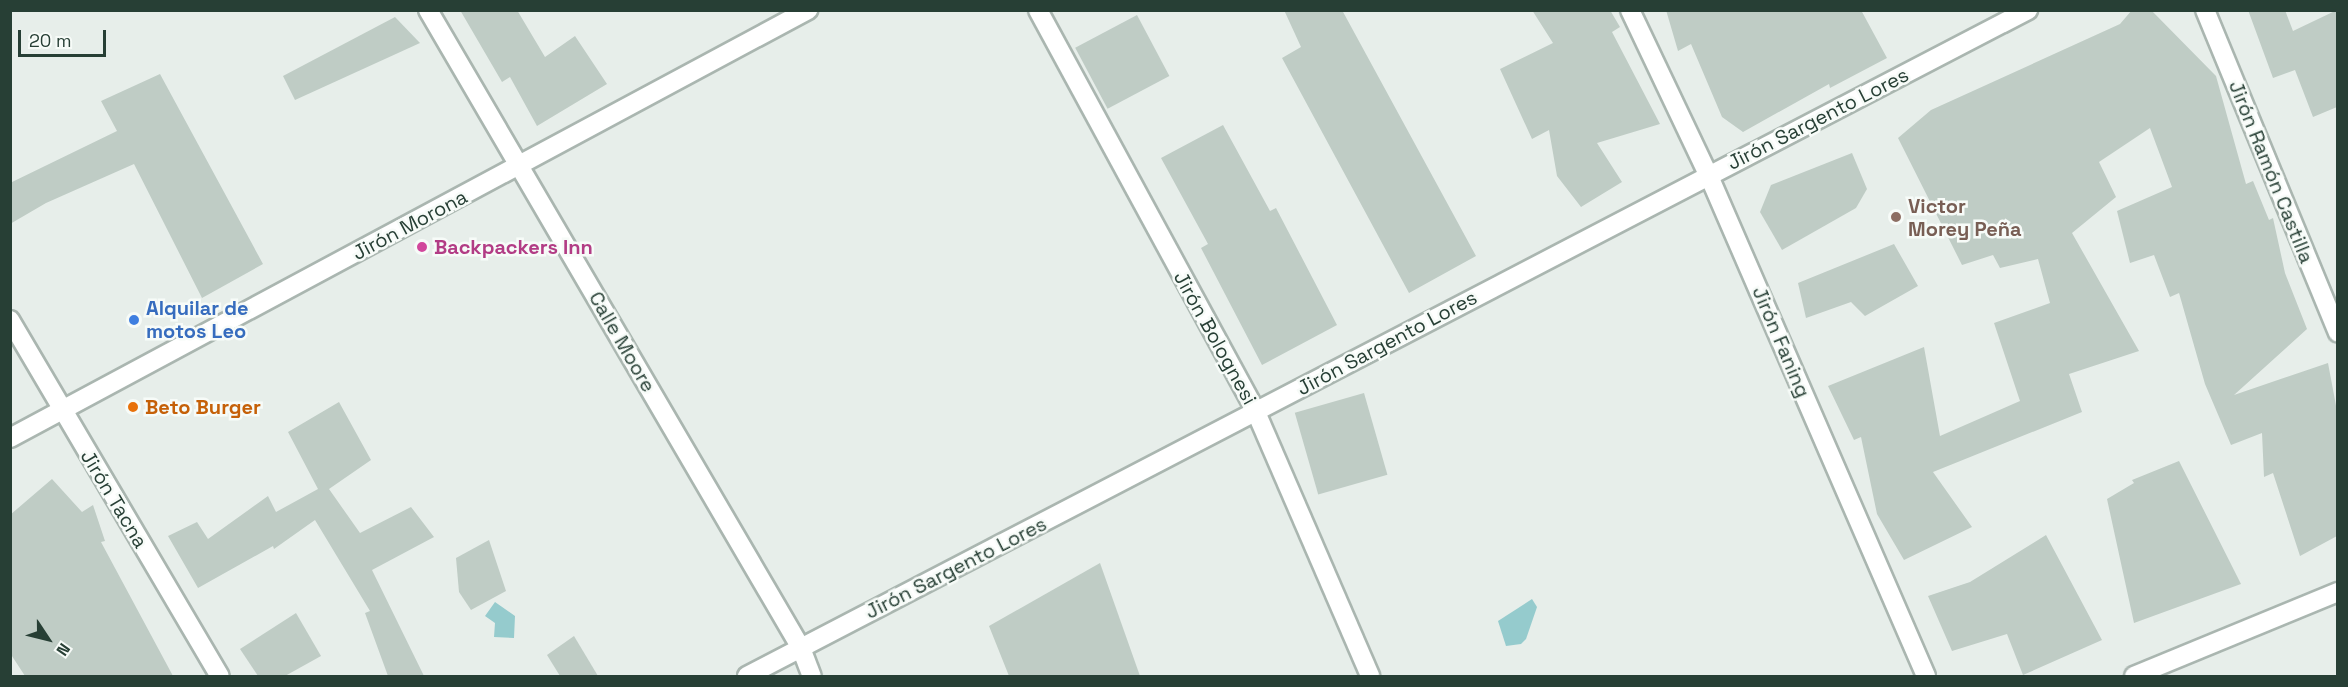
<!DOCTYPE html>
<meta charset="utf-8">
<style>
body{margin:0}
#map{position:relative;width:2348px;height:687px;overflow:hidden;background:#e7eeea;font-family:"Space Grotesk",sans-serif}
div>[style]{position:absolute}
.water>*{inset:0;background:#95cbcd}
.building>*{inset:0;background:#bfccc5;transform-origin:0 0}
.roads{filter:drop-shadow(2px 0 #aab6b0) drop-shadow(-2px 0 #aab6b0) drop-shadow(0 2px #aab6b0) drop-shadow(0 -2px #aab6b0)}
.minor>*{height:18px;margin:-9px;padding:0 9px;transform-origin:9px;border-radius:9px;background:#fff}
.tertiary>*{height:18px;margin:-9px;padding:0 9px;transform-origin:9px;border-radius:9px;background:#fff}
.dots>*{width:16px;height:16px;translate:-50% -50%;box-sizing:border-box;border:3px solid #f7fbf8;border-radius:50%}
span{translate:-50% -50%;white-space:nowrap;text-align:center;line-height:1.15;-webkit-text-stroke:5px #f7fbf8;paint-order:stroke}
.street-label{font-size:20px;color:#273f35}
.education-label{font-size:20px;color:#785e54;font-weight:700}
.left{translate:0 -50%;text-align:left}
.hotel-label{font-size:20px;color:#b23c85;font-weight:700}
.shop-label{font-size:20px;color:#366cbe;font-weight:700}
.food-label{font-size:20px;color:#c56008;font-weight:700}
.frame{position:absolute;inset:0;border:12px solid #273f35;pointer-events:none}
.north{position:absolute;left:18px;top:609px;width:60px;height:60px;-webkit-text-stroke:4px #f7fbf8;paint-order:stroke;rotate:125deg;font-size:16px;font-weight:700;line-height:24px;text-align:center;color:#273f35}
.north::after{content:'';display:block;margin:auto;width:21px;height:27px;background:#273f35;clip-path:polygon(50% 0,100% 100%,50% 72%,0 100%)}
.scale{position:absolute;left:18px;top:30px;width:88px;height:27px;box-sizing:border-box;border:3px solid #273f35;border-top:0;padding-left:8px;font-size:18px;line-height:21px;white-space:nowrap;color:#273f35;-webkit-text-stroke:4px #f7fbf8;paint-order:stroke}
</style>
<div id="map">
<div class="water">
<div style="clip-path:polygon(1532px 599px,1537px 607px,1526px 639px,1521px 644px,1506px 646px,1498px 621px)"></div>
<div style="clip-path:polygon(495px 602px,515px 616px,514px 638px,494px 637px,495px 623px,485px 616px)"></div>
</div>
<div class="building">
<div style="clip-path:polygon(460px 10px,517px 10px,545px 57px,575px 36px,607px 84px,537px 126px,510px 77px,502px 82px)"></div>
<div style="clip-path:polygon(1284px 10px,1342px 10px,1476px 256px,1409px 293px,1282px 58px,1301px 47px)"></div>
<div style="clip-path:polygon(1532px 10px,1610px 10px,1620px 27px,1612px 32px,1660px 124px,1597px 143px,1622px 182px,1581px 207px,1557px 176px,1549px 130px,1532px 139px,1500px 69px,1553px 43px)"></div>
<div style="clip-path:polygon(1666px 10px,1861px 10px,1887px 58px,1830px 88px,1829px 84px,1743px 132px,1722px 117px,1691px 44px,1678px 51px)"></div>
<div style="clip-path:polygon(2132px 10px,2151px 10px,2216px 76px,2246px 184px,2253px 181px,2269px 220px,2273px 218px,2285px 273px,2307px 329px,2234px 395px,2328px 363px,2337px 411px,2337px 536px,2300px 556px,2273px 473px,2264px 477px,2262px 433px,2231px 445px,2205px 384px,2179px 293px,2170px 297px,2154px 255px,2130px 263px,2117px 211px,2172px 187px,2150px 128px,2099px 162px,2116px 197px,2072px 233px,2139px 351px,2069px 374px,2082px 412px,1933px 472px,1972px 527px,1904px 560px,1877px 514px,1861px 437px,1854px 440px,1828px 386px,1924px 347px,1940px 436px,2020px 401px,1994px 323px,2050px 303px,2038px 259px,2000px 268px,1993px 255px,1962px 265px,1898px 138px,1931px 110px,2120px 24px)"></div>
<div style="clip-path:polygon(2248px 10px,2285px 10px,2293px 31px,2337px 10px,2337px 107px,2313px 117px,2295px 70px,2273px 78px)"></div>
<div style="left:1137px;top:15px;width:69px;height:70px;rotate:62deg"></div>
<div style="clip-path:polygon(395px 17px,420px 43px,295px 100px,283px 76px)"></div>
<div style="clip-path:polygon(160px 74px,263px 264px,202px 298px,134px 164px,46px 203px,10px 224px,10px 183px,117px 131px,101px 101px)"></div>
<div style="clip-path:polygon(1223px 125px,1270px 211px,1276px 208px,1337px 325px,1262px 365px,1201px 248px,1208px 244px,1161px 158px)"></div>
<div style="clip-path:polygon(1852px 153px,1867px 189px,1856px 208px,1782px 250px,1760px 212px,1771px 185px)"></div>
<div style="clip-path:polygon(1894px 244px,1918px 286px,1865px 316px,1851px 302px,1806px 318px,1798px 283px)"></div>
<div style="left:1364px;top:393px;width:85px;height:72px;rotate:74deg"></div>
<div style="clip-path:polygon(339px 402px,371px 460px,329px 489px,360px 533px,411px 507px,434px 537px,372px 570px,424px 676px,388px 676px,365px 613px,370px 611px,315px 520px,274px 549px,273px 546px,198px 588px,168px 536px,197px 522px,208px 539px,268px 496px,276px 512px,318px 489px,288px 432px)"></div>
<div style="clip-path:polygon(2179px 461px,2241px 584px,2134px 623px,2107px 499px,2134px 483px,2132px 480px)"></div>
<div style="clip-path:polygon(52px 479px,82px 512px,93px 505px,105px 541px,101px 542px,173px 676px,25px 676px,10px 653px,10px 515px)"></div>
<div style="clip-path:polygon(2046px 535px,2102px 640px,2023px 675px,2007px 634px,1952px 651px,1928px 596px,1970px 582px)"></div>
<div style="clip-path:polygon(489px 540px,506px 591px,471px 610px,459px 592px,456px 558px)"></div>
<div style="clip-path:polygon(1100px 563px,1140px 676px,1009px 676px,989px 626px)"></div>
<div style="clip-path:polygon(296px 613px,321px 656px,285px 676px,258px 676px,240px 649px)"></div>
<div style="clip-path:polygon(574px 636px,598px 676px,560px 676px,547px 655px)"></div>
</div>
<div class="roads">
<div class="minor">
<div style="left:428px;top:10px;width:739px;rotate:59.69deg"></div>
<div style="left:801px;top:648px;width:30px;rotate:69deg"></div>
<div style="left:1038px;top:10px;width:457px;rotate:61.5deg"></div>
<div style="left:1256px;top:412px;width:288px;rotate:66.6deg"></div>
<div style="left:1630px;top:10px;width:184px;rotate:64.6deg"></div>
<div style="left:1709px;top:176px;width:545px;rotate:66.54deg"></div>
<div style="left:2205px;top:10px;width:349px;rotate:67.6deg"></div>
<div style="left:10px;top:438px;width:906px;rotate:-28.21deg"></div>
<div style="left:747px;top:676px;width:1444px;rotate:-27.47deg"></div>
<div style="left:2134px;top:676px;width:221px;rotate:-22.4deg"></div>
</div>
<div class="tertiary">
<div style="left:10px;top:320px;width:413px;rotate:59.5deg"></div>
</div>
</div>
<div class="dots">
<div style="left:1896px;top:217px;background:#8d6e63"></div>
<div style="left:422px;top:247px;background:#d1479c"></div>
<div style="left:134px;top:320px;background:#3f7fe0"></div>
<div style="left:133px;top:407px;background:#e8710a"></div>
</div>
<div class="street-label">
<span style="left:1818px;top:119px;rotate:-27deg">Jirón Sargento Lores</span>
<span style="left:2271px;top:172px;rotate:68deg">Jirón Ramón Castilla</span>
<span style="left:410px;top:225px;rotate:-28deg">Jirón Morona</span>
<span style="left:1215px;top:338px;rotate:61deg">Jirón Bolognesi</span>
<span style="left:622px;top:342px;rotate:60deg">Calle Moore</span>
<span style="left:1781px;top:342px;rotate:67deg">Jirón Faning</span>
<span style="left:1387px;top:343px;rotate:-28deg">Jirón Sargento Lores</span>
<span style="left:114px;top:499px;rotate:59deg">Jirón Tacna</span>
<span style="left:956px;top:568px;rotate:-27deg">Jirón Sargento Lores</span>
</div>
<div class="education-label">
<span class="left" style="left:1908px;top:218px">Victor<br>Morey Peña</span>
</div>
<div class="hotel-label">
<span class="left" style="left:434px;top:247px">Backpackers Inn</span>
</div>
<div class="shop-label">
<span class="left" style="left:146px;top:320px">Alquilar de<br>motos Leo</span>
</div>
<div class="food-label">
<span class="left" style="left:145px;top:407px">Beto Burger</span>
</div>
<div class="frame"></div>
<div class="north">N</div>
<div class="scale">20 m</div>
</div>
